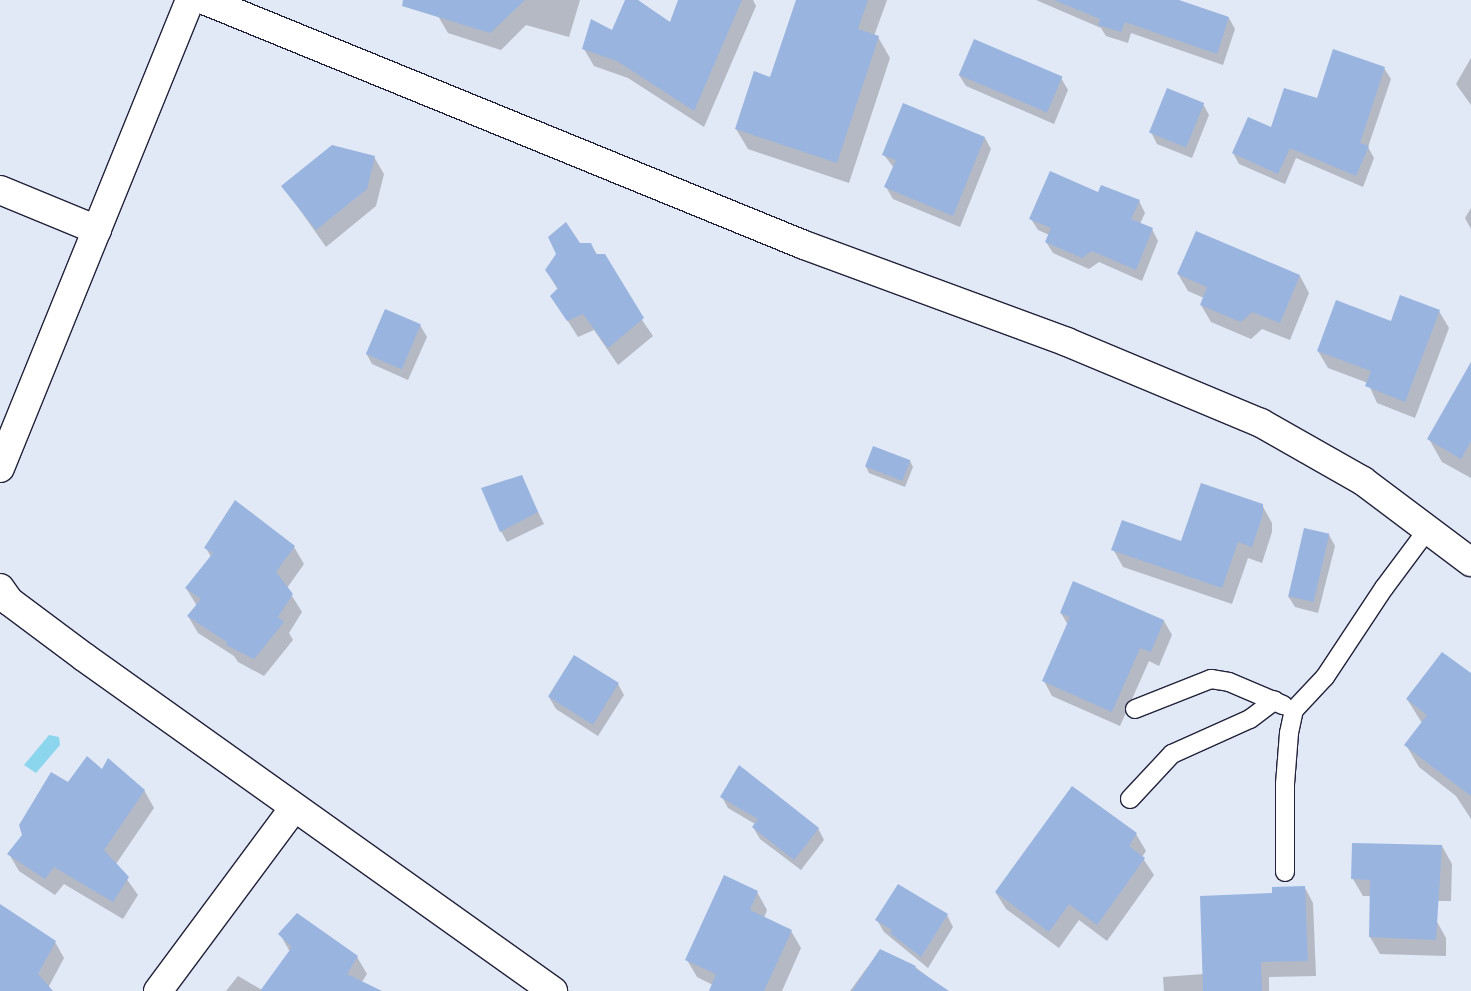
<!DOCTYPE html>
<style>
body{margin:0}
#map{position:relative;width:1471px;height:991px;overflow:hidden;background:#e1e8f6;font-family:"Comic Neue",sans-serif}
div>[style]{position:absolute}
.water>*{inset:0;background:#8cd6ed}
.shadow>*{inset:0;background:#0003}
.building>*{inset:0;background:#9ab4e0;transform-origin:0 0}
.roads{filter:drop-shadow(1px 0 #22223b) drop-shadow(-1px 0 #22223b) drop-shadow(0 1px #22223b) drop-shadow(0 -1px #22223b)}
.lane>*{height:18px;margin:-9px;padding:0 9px;transform-origin:9px;border-radius:9px;background:#fff}
.street>*{height:28px;margin:-14px;padding:0 14px;transform-origin:14px;border-radius:14px;background:#fff}
span{translate:-50% -50%;white-space:nowrap;text-align:center;line-height:1.15;-webkit-text-stroke:4px #fff;paint-order:stroke}
</style>
<div id="map">
<div class="water">
<div style="clip-path:polygon(49px 735px,59px 737px,60px 745px,36px 773px,24px 765px)"></div>
</div>
<div class="shadow">
<div style="clip-path:polygon(443px 0,580px 0,569px 37px,526px 25px,501px 50px,448px 33px,438px 16px)"></div>
<div style="clip-path:polygon(626px 0,635px 0,670px 23px,679px 0,753px 0,756px 6px,704px 127px,628px 78px,594px 66px,584px 49px,613px 31px)"></div>
<div style="clip-path:polygon(806px 0,887px 0,874px 36px,878px 37px,890px 58px,849px 183px,748px 149px,736px 129px,771px 78px)"></div>
<div style="clip-path:polygon(1036px 0,1175px 0,1229px 18px,1235px 29px,1223px 65px,1131px 33px,1128px 43px,1106px 36px,1101px 28px)"></div>
<div style="clip-path:polygon(1471px 58px,1471px 105px,1456px 84px)"></div>
<div style="clip-path:polygon(1384px 68px,1391px 79px,1368px 147px,1374px 158px,1363px 187px,1296px 158px,1285px 184px,1239px 164px,1233px 153px,1317px 100px)"></div>
<div style="clip-path:polygon(959px 75px,1061px 78px,1068px 90px,1054px 124px,966px 86px)"></div>
<div style="clip-path:polygon(1203px 104px,1209px 115px,1192px 158px,1157px 144px,1151px 132px)"></div>
<div style="clip-path:polygon(985px 138px,991px 149px,960px 227px,893px 199px,886px 187px,894px 168px,884px 155px)"></div>
<div style="clip-path:polygon(374px 157px,384px 174px,376px 206px,326px 247px,283px 186px)"></div>
<div style="clip-path:polygon(1099px 193px,1139px 201px,1145px 213px,1140px 224px,1152px 229px,1158px 241px,1142px 281px,1099px 262px,1089px 269px,1053px 253px,1046px 242px,1049px 235px,1038px 230px,1031px 219px)"></div>
<div style="clip-path:polygon(1471px 208px,1471px 229px,1465px 218px)"></div>
<div style="clip-path:polygon(579px 244px,590px 244px,653px 336px,618px 365px,594px 330px,578px 337px,552px 296px,558px 290px,546px 270px,557px 254px)"></div>
<div style="clip-path:polygon(1178px 274px,1300px 276px,1309px 293px,1290px 340px,1262px 329px,1251px 339px,1211px 322px,1201px 305px,1204px 298px,1188px 291px)"></div>
<div style="clip-path:polygon(1439px 311px,1449px 328px,1415px 418px,1377px 403px,1368px 383px,1328px 368px,1318px 351px,1391px 322px)"></div>
<div style="clip-path:polygon(420px 325px,427px 337px,408px 380px,372px 364px,366px 353px)"></div>
<div style="clip-path:polygon(1471px 365px,1471px 478px,1442px 462px,1429px 439px)"></div>
<div style="clip-path:polygon(874px 447px,910px 461px,913px 467px,905px 487px,869px 473px,866px 467px)"></div>
<div style="clip-path:polygon(521px 477px,544px 524px,507px 542px,501px 531px)"></div>
<div style="clip-path:polygon(235px 502px,294px 547px,304px 564px,287px 588px,302px 612px,289px 633px,293px 640px,264px 676px,238px 662px,234px 656px,198px 633px,188px 616px,197px 606px,186px 588px,211px 557px,206px 548px)"></div>
<div style="clip-path:polygon(1262px 505px,1272px 523px,1272px 532px,1262px 563px,1248px 558px,1232px 604px,1123px 567px,1113px 549px,1182px 542px)"></div>
<div style="clip-path:polygon(1329px 535px,1335px 546px,1318px 613px,1295px 607px,1288px 596px)"></div>
<div style="clip-path:polygon(1061px 613px,1164px 621px,1172px 635px,1159px 666px,1149px 661px,1120px 726px,1052px 696px,1044px 681px,1068px 625px)"></div>
<div style="clip-path:polygon(1471px 675px,1471px 819px,1456px 796px,1419px 767px,1406px 745px,1422px 723px,1407px 699px)"></div>
<div style="clip-path:polygon(618px 684px,624px 695px,598px 736px,556px 709px,549px 697px)"></div>
<div style="clip-path:polygon(102px 771px,144px 790px,154px 808px,116px 864px,138px 895px,123px 919px,64px 884px,55px 895px,19px 871px,9px 854px)"></div>
<div style="clip-path:polygon(722px 797px,818px 828px,824px 840px,801px 870px,760px 839px,753px 827px,755px 824px,728px 808px)"></div>
<div style="clip-path:polygon(1136px 834px,1146px 851px,1142px 857px,1154px 875px,1107px 941px,1079px 920px,1059px 948px,1006px 909px,996px 893px)"></div>
<div style="clip-path:polygon(1442px 846px,1452px 864px,1451px 901px,1390px 901px,1436px 920px,1446px 938px,1446px 956px,1380px 954px,1370px 937px,1371px 896px,1363px 896px,1353px 879px)"></div>
<div style="clip-path:polygon(1305px 888px,1313px 903px,1316px 976px,1269px 977px,1269px 991px,1164px 991px,1163px 977px,1204px 974px,1273px 894px)"></div>
<div style="clip-path:polygon(757px 892px,767px 910px,764px 918px,791px 931px,801px 948px,782px 991px,710px 991px,713px 985px,697px 977px,687px 960px)"></div>
<div style="clip-path:polygon(0 906px,55px 942px,64px 958px,48px 988px,50px 991px,0 991px)"></div>
<div style="clip-path:polygon(947px 915px,953px 927px,928px 968px,884px 932px,877px 920px)"></div>
<div style="clip-path:polygon(280px 934px,357px 957px,367px 974px,362px 982px,369px 991px,226px 991px,238px 976px,262px 990px,290px 952px)"></div>
<div style="clip-path:polygon(880px 950px,915px 967px,947px 991px,850px 991px)"></div>
</div>
<div class="building">
<div style="clip-path:polygon(403px 0,525px 0,490px 33px,402px 6px)"></div>
<div style="clip-path:polygon(625px 0,638px 0,670px 22px,678px 0,742px 0,694px 111px,617px 61px,582px 49px,591px 19px,612px 30px)"></div>
<div style="clip-path:polygon(796px 0,868px 0,858px 29px,879px 36px,837px 163px,735px 129px,754px 71px,770px 77px)"></div>
<div style="clip-path:polygon(1054px 0,1179px 0,1229px 17px,1217px 54px,1125px 22px,1121px 32px,1098px 25px,1100px 19px)"></div>
<div style="left:974px;top:39px;width:96px;height:39px;rotate:23deg"></div>
<div style="clip-path:polygon(1333px 49px,1385px 67px,1360px 143px,1369px 146px,1356px 176px,1290px 148px,1278px 174px,1232px 153px,1248px 117px,1271px 127px,1284px 88px,1317px 98px)"></div>
<div style="left:1167px;top:88px;width:40px;height:48px;rotate:22deg"></div>
<div style="clip-path:polygon(903px 103px,985px 137px,953px 216px,884px 187px,896px 160px,882px 155px)"></div>
<div style="clip-path:polygon(332px 145px,375px 156px,367px 189px,316px 230px,281px 186px)"></div>
<div style="clip-path:polygon(1050px 171px,1098px 192px,1101px 185px,1140px 200px,1131px 219px,1153px 228px,1136px 270px,1092px 251px,1082px 258px,1045px 242px,1051px 228px,1029px 219px)"></div>
<div style="clip-path:polygon(566px 222px,580px 243px,591px 243px,596px 254px,605px 254px,644px 318px,608px 348px,583px 314px,567px 321px,550px 296px,558px 288px,545px 270px,556px 254px,548px 237px)"></div>
<div style="clip-path:polygon(1196px 231px,1300px 275px,1280px 323px,1252px 312px,1241px 322px,1200px 305px,1207px 287px,1177px 274px)"></div>
<div style="clip-path:polygon(1400px 295px,1440px 310px,1405px 402px,1365px 386px,1371px 371px,1317px 351px,1336px 300px,1391px 321px)"></div>
<div style="left:385px;top:309px;width:39px;height:49px;rotate:23deg"></div>
<div style="clip-path:polygon(1471px 362px,1471px 441px,1461px 459px,1427px 439px)"></div>
<div style="left:873px;top:446px;width:40px;height:22px;rotate:21deg"></div>
<div style="clip-path:polygon(522px 475px,538px 512px,500px 532px,481px 488px)"></div>
<div style="clip-path:polygon(1201px 483px,1263px 504px,1263px 514px,1252px 547px,1238px 542px,1222px 588px,1111px 550px,1122px 520px,1181px 541px)"></div>
<div style="clip-path:polygon(235px 500px,295px 546px,276px 572px,293px 594px,278px 617px,284px 622px,254px 659px,226px 645px,227px 642px,187px 616px,201px 599px,185px 588px,213px 553px,204px 548px)"></div>
<div style="left:1304px;top:528px;width:26px;height:70px;rotate:13deg"></div>
<div style="clip-path:polygon(1073px 581px,1164px 620px,1151px 652px,1140px 648px,1112px 712px,1042px 681px,1070px 617px,1060px 613px)"></div>
<div style="clip-path:polygon(1442px 652px,1471px 673px,1471px 796px,1404px 745px,1427px 715px,1406px 699px)"></div>
<div style="left:574px;top:655px;width:53px;height:49px;rotate:32deg"></div>
<div style="clip-path:polygon(87px 756px,102px 769px,108px 758px,145px 790px,104px 850px,129px 877px,113px 902px,54px 867px,45px 879px,7px 854px,22px 835px,19px 825px,51px 772px,68px 782px)"></div>
<div style="clip-path:polygon(739px 765px,819px 828px,794px 860px,752px 827px,758px 819px,720px 797px)"></div>
<div style="clip-path:polygon(1072px 786px,1137px 833px,1129px 846px,1145px 858px,1097px 925px,1069px 904px,1049px 932px,995px 892px)"></div>
<div style="clip-path:polygon(1352px 843px,1442px 845px,1436px 940px,1369px 937px,1370px 880px,1351px 879px)"></div>
<div style="clip-path:polygon(724px 875px,758px 891px,750px 910px,792px 930px,764px 991px,709px 991px,716px 974px,685px 960px)"></div>
<div style="clip-path:polygon(898px 884px,948px 914px,921px 957px,890px 933px,892px 930px,875px 920px)"></div>
<div style="clip-path:polygon(1305px 886px,1308px 961px,1261px 962px,1262px 991px,1203px 991px,1200px 896px,1272px 893px,1272px 887px)"></div>
<div style="clip-path:polygon(0 904px,56px 941px,38px 974px,53px 991px,0 991px)"></div>
<div style="clip-path:polygon(297px 913px,358px 956px,347px 974px,382px 991px,260px 991px,292px 947px,278px 934px)"></div>
<div style="clip-path:polygon(880px 949px,916px 966px,915px 968px,949px 991px,852px 991px)"></div>
</div>
<div class="roads">
<div class="lane">
<div style="left:1135px;top:709px;width:82px;rotate:-21.5deg"></div>
<div style="left:1211px;top:679px;width:18px;rotate:9deg"></div>
<div style="left:1229px;top:682px;width:59px;rotate:23.1deg"></div>
<div style="left:1130px;top:799px;width:62px;rotate:-47deg"></div>
<div style="left:1172px;top:754px;width:85px;rotate:-24.2deg"></div>
<div style="left:1250px;top:719px;width:31px;rotate:-37deg"></div>
<div style="left:1285px;top:872px;width:88px;rotate:-90deg"></div>
<div style="left:1285px;top:784px;width:51px;rotate:-85.5deg"></div>
<div style="left:1289px;top:733px;width:24px;rotate:-78deg"></div>
<div style="left:1294px;top:710px;width:45px;rotate:-46.8deg"></div>
<div style="left:1325px;top:677px;width:107px;rotate:-56.5deg"></div>
<div style="left:1384px;top:588px;width:74px;rotate:-53.3deg"></div>
</div>
<div class="street">
<div style="left:204px;top:0;width:648px;rotate:22.21deg"></div>
<div style="left:804px;top:245px;width:280px;rotate:20.2deg"></div>
<div style="left:1067px;top:342px;width:210px;rotate:22.7deg"></div>
<div style="left:1261px;top:423px;width:117px;rotate:29.6deg"></div>
<div style="left:1363px;top:481px;width:135px;rotate:36.9deg"></div>
<div style="left:0;top:190px;width:105px;rotate:22.4deg"></div>
<div style="left:0;top:468px;width:505px;rotate:-67.9deg"></div>
<div style="left:0;top:588px;width:16px;rotate:55deg"></div>
<div style="left:9px;top:601px;width:94px;rotate:36.7deg"></div>
<div style="left:84px;top:657px;width:576px;rotate:35.46deg"></div>
<div style="left:158px;top:991px;width:228px;rotate:-53.4deg"></div>
</div>
</div>
</div>
